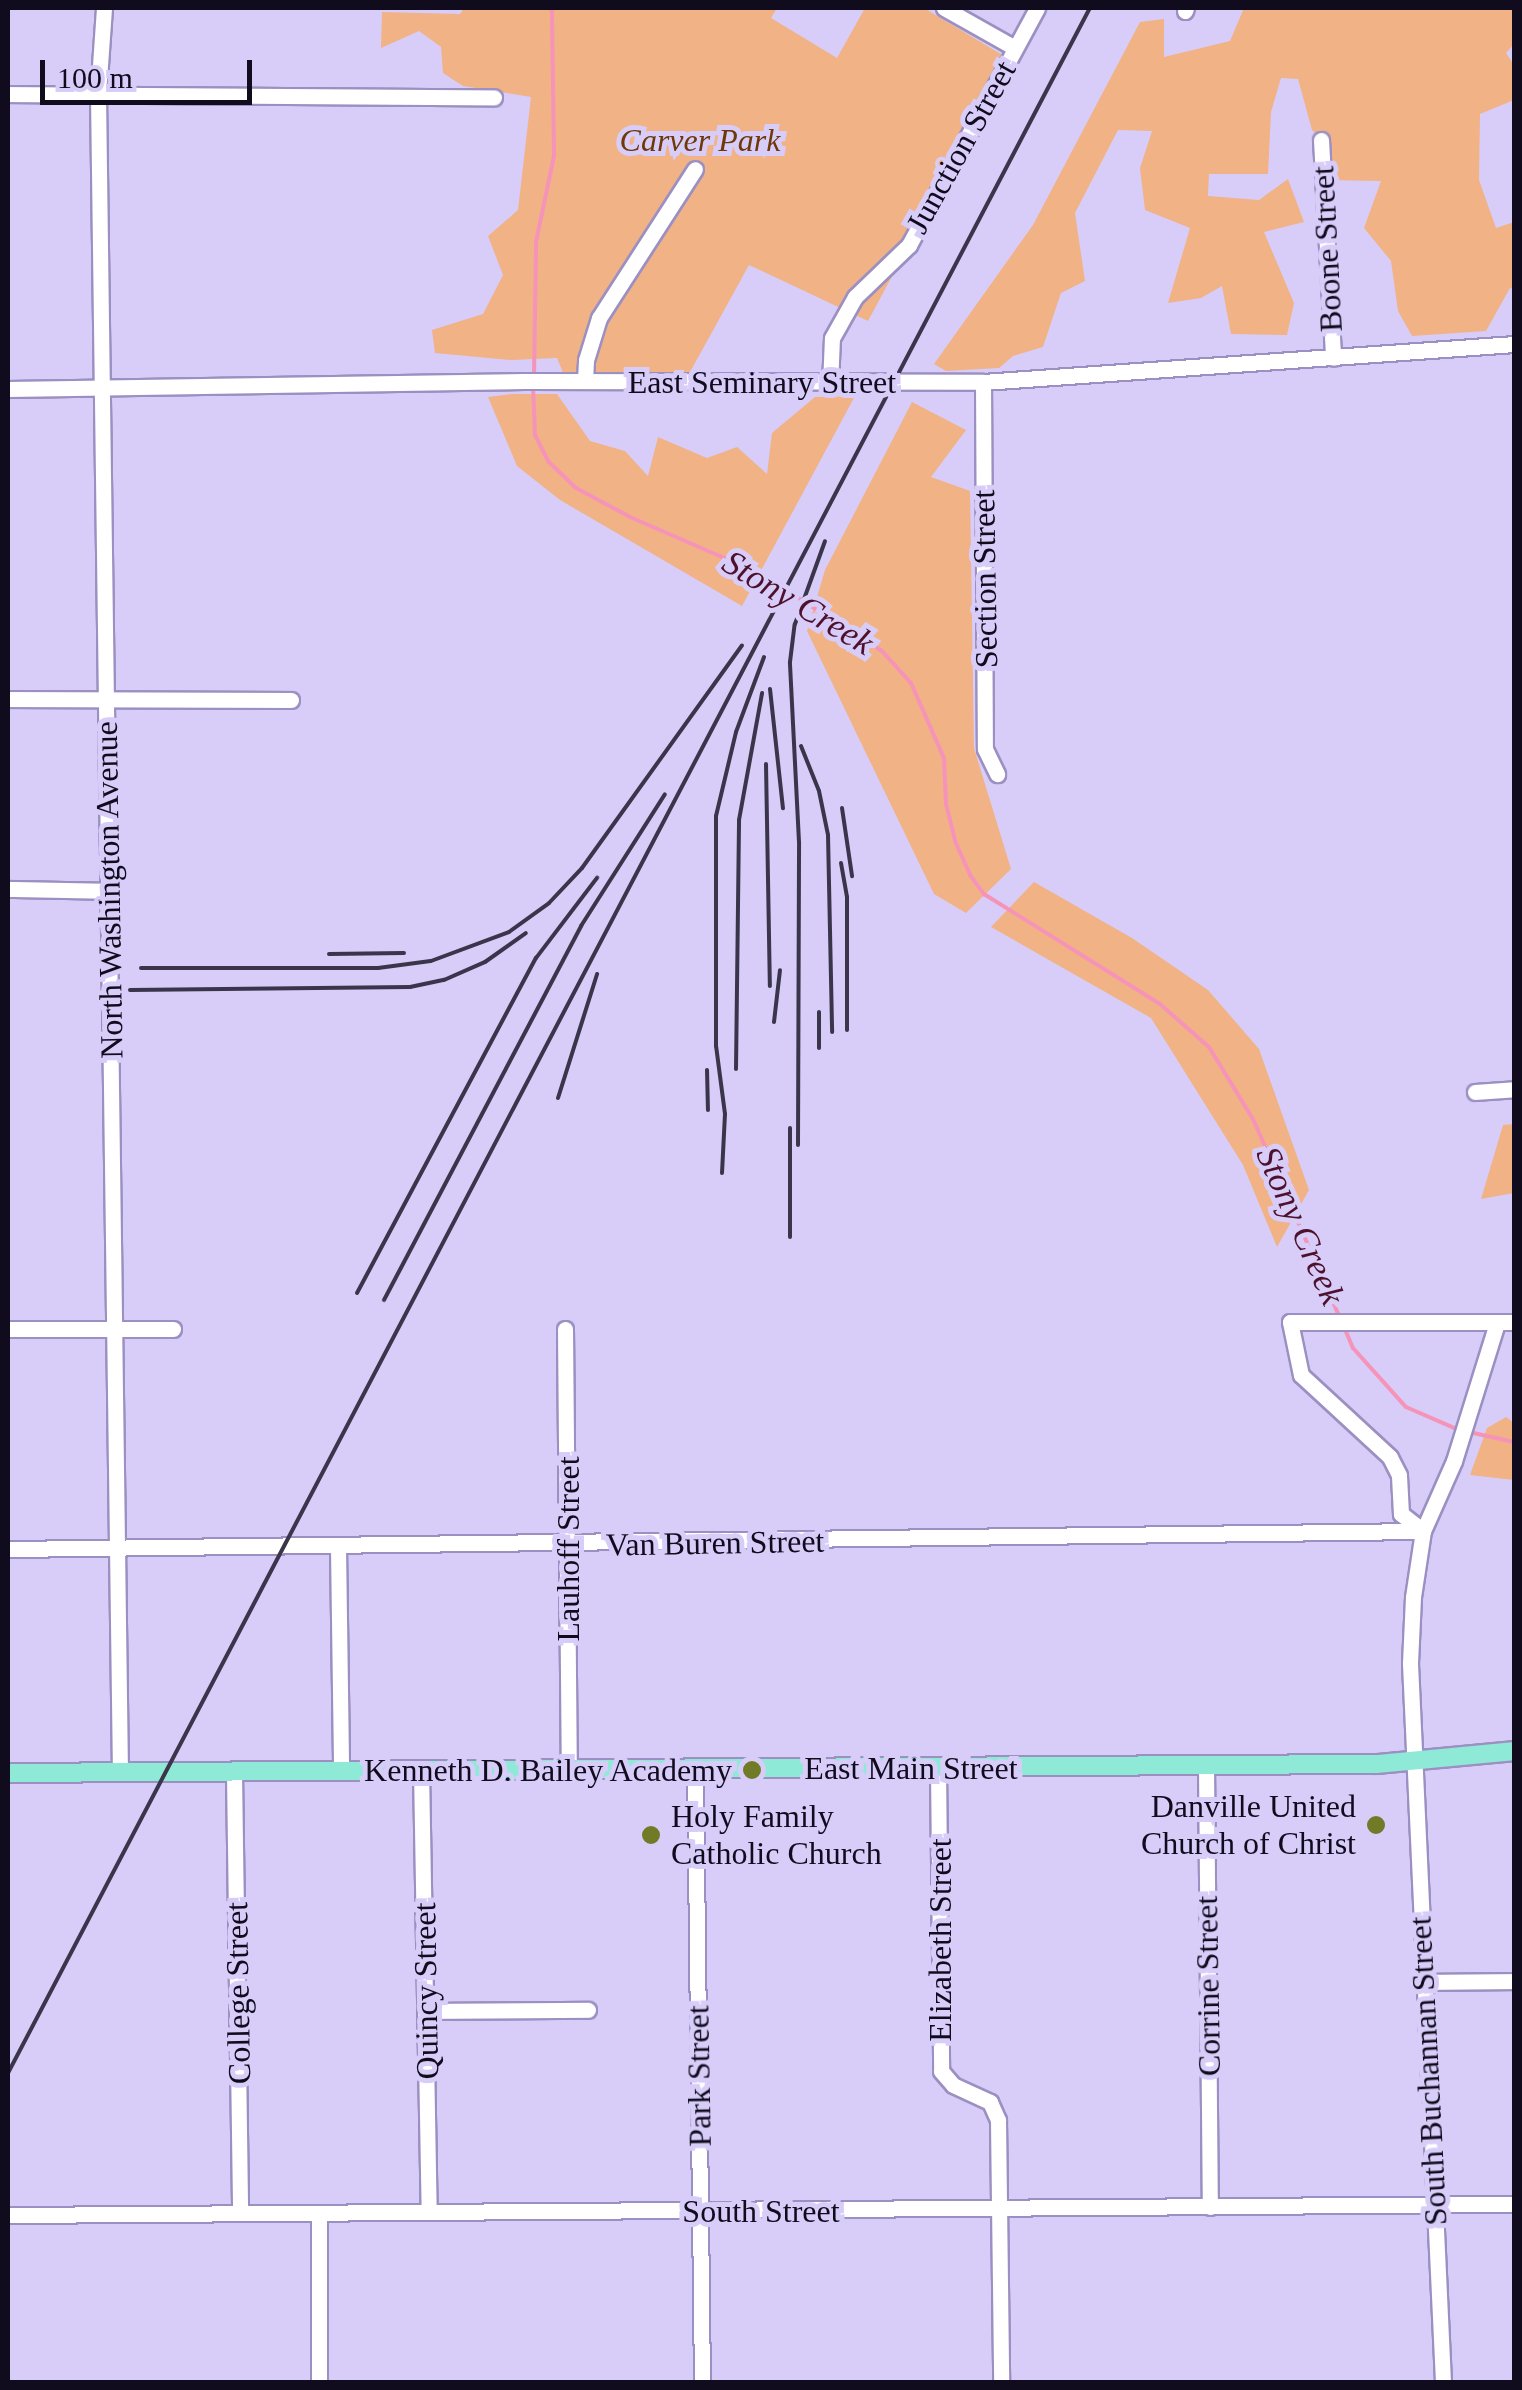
<!DOCTYPE html>
<style>
body{margin:0}
#map{position:relative;width:1522px;height:2390px;overflow:hidden;background:#d7cdf8;font-family:Georgia,serif}
div>[style]{position:absolute}
.green>*{inset:0;background:#f1b286}
.stream>*{height:4px;margin:-2px;padding:0 2px;transform-origin:2px;border-radius:2px;background:#f693b9}
.roads{filter:drop-shadow(2px 0 #9c90c2) drop-shadow(-2px 0 #9c90c2) drop-shadow(0 2px #9c90c2) drop-shadow(0 -2px #9c90c2)}
.minor>*{height:15px;margin:-7.5px;padding:0 7.5px;transform-origin:7.5px;border-radius:7.5px;background:#fff}
.major>*{height:18px;margin:-9px;padding:0 9px;transform-origin:9px;border-radius:9px;background:#8ee9d6}
.rail>*{height:4px;margin:-2px;padding:0 2px;transform-origin:2px;border-radius:2px;background:#3b354c}
.dots>*{width:28px;height:28px;translate:-50% -50%;box-sizing:border-box;border:5px solid #d7cdf8;border-radius:50%}
span{translate:-50% -50%;white-space:nowrap;text-align:center;line-height:1.15;-webkit-text-stroke:10px #d7cdf8;paint-order:stroke}
.park-label{font-size:32px;color:#6e3807;font-style:italic}
.street-label{font-size:32px;color:#100b1d}
.poi-label{font-size:32px;color:#100b1d}
.right{translate:-100% -50%;text-align:right}
.left{translate:0 -50%;text-align:left}
.water-label{font-size:35px;color:#4d112d;font-style:italic}
.frame{position:absolute;inset:0;border:10px solid #100b1d;pointer-events:none}
.scale{position:absolute;left:40px;top:60px;width:212px;height:45px;box-sizing:border-box;border:5px solid #100b1d;border-top:0;padding-left:12px;font-size:30px;line-height:35px;white-space:nowrap;color:#100b1d;-webkit-text-stroke:8px #d7cdf8;paint-order:stroke}
</style>
<div id="map">
<div class="green">
<div style="clip-path:polygon(464px 8px,777px 8px,771px 18px,837px 58px,865px 8px,924px 8px,1009px 59px,868px 321px,749px 265px,684px 383px,566px 380px,557px 358px,511px 360px,435px 353px,432px 330px,483px 314px,503px 275px,488px 236px,518px 210px,531px 97px,463px 86px,443px 73px,441px 47px,419px 31px,381px 48px,382px 12px,460px 14px)"></div>
<div style="clip-path:polygon(1244px 8px,1514px 8px,1514px 44px,1506px 53px,1514px 65px,1514px 100px,1480px 114px,1479px 180px,1496px 228px,1514px 222px,1514px 289px,1510px 288px,1486px 331px,1412px 336px,1398px 311px,1391px 261px,1364px 228px,1381px 181px,1328px 180px,1327px 143px,1312px 130px,1298px 79px,1281px 78px,1271px 112px,1268px 174px,1209px 174px,1208px 196px,1259px 200px,1288px 179px,1304px 222px,1264px 232px,1294px 303px,1287px 335px,1231px 334px,1222px 286px,1201px 298px,1168px 303px,1190px 228px,1145px 210px,1140px 168px,1152px 131px,1118px 130px,1075px 213px,1085px 281px,1061px 293px,1043px 347px,1013px 356px,999px 368px,946px 371px,934px 364px,1033px 225px,1140px 22px,1164px 19px,1164px 57px,1230px 41px)"></div>
<div style="clip-path:polygon(511px 394px,557px 394px,590px 441px,625px 451px,648px 476px,658px 437px,707px 458px,737px 447px,767px 474px,772px 433px,815px 397px,855px 396px,742px 606px,560px 500px,517px 466px,488px 397px)"></div>
<div style="clip-path:polygon(912px 402px,966px 430px,931px 477px,970px 491px,974px 748px,1011px 869px,966px 913px,934px 894px,807px 631px,825px 570px)"></div>
<div style="clip-path:polygon(1034px 882px,1132px 938px,1208px 990px,1259px 1049px,1309px 1190px,1277px 1247px,1243px 1165px,1151px 1018px,991px 927px)"></div>
<div style="clip-path:polygon(1514px 1124px,1514px 1193px,1481px 1199px,1503px 1125px)"></div>
<div style="clip-path:polygon(1506px 1417px,1514px 1423px,1514px 1480px,1470px 1475px,1487px 1428px)"></div>
</div>
<div class="stream">
<div style="left:534px;top:376px;width:134px;rotate:-89.1deg"></div>
<div style="left:536px;top:242px;width:88px;rotate:-78.2deg"></div>
<div style="left:554px;top:156px;width:148px;rotate:-90.8deg"></div>
<div style="left:533px;top:385px;width:50px;rotate:87.7deg"></div>
<div style="left:535px;top:435px;width:30px;rotate:63deg"></div>
<div style="left:549px;top:462px;width:37px;rotate:44deg"></div>
<div style="left:576px;top:488px;width:61px;rotate:28.2deg"></div>
<div style="left:630px;top:517px;width:141px;rotate:23.5deg"></div>
<div style="left:759px;top:573px;width:146px;rotate:32.4deg"></div>
<div style="left:882px;top:651px;width:43px;rotate:47.8deg"></div>
<div style="left:911px;top:683px;width:82px;rotate:66.3deg"></div>
<div style="left:944px;top:758px;width:46px;rotate:87.5deg"></div>
<div style="left:946px;top:804px;width:38px;rotate:76deg"></div>
<div style="left:955px;top:841px;width:37px;rotate:66deg"></div>
<div style="left:970px;top:875px;width:24px;rotate:54deg"></div>
<div style="left:984px;top:894px;width:208px;rotate:32deg"></div>
<div style="left:1160px;top:1004px;width:65px;rotate:41.3deg"></div>
<div style="left:1209px;top:1047px;width:84px;rotate:58.6deg"></div>
<div style="left:1253px;top:1119px;width:217px;rotate:66.4deg"></div>
<div style="left:1344px;top:1327px;width:23px;rotate:67deg"></div>
<div style="left:1353px;top:1348px;width:79px;rotate:48.1deg"></div>
<div style="left:1406px;top:1407px;width:58px;rotate:23.5deg"></div>
<div style="left:1469px;top:1432px;width:46px;rotate:12.5deg"></div>
</div>
<div class="roads">
<div class="minor">
<div style="left:104px;top:8px;width:86px;rotate:94deg"></div>
<div style="left:98px;top:94px;width:1678px;rotate:89.25deg"></div>
<div style="left:944px;top:8px;width:81px;rotate:29.4deg"></div>
<div style="left:1185px;top:11px;width:3px;rotate:-72deg"></div>
<div style="left:8px;top:94px;width:486px;rotate:0.4deg"></div>
<div style="left:1321px;top:140px;width:218px;rotate:86.8deg"></div>
<div style="left:585px;top:380px;width:20px;rotate:-87deg"></div>
<div style="left:586px;top:360px;width:44px;rotate:-72.8deg"></div>
<div style="left:599px;top:318px;width:177px;rotate:-57.2deg"></div>
<div style="left:983px;top:382px;width:367px;rotate:89.7deg"></div>
<div style="left:985px;top:749px;width:28px;rotate:64deg"></div>
<div style="left:830px;top:385px;width:47px;rotate:-87.6deg"></div>
<div style="left:832px;top:338px;width:47px;rotate:-60.7deg"></div>
<div style="left:855px;top:297px;width:75px;rotate:-43.9deg"></div>
<div style="left:909px;top:245px;width:269px;rotate:-61.6deg"></div>
<div style="left:8px;top:389px;width:516px;rotate:-0.89deg"></div>
<div style="left:524px;top:381px;width:459px;rotate:0.1deg"></div>
<div style="left:983px;top:382px;width:532px;rotate:-4.09deg"></div>
<div style="left:8px;top:699px;width:283px;rotate:0.2deg"></div>
<div style="left:8px;top:889px;width:101px;rotate:1.1deg"></div>
<div style="left:1475px;top:1092px;width:39px;rotate:-4deg"></div>
<div style="left:8px;top:1329px;width:165px"></div>
<div style="left:565px;top:1329px;width:441px;rotate:89.5deg"></div>
<div style="left:338px;top:1547px;width:224px;rotate:89.2deg"></div>
<div style="left:8px;top:1549px;width:1415px;rotate:-0.73deg"></div>
<div style="left:1423px;top:1531px;width:77px;rotate:-66.1deg"></div>
<div style="left:1454px;top:1461px;width:145px;rotate:-72.7deg"></div>
<div style="left:1206px;top:1765px;width:442px;rotate:89.5deg"></div>
<div style="left:938px;top:1767px;width:304px;rotate:89.4deg"></div>
<div style="left:941px;top:2071px;width:18px;rotate:49deg"></div>
<div style="left:953px;top:2085px;width:41px;rotate:24.7deg"></div>
<div style="left:990px;top:2102px;width:20px;rotate:66deg"></div>
<div style="left:998px;top:2120px;width:262px;rotate:89.3deg"></div>
<div style="left:695px;top:1769px;width:613px;rotate:89.35deg"></div>
<div style="left:421px;top:1770px;width:442px;rotate:89deg"></div>
<div style="left:234px;top:1773px;width:440px;rotate:89.2deg"></div>
<div style="left:1423px;top:1982px;width:91px;rotate:-0.6deg"></div>
<div style="left:426px;top:2011px;width:162px;rotate:-0.4deg"></div>
<div style="left:319px;top:2213px;width:169px;rotate:90deg"></div>
<div style="left:8px;top:2215px;width:1506px;rotate:-0.42deg"></div>
<div style="left:1443px;top:2382px;width:720px;rotate:-92.63deg"></div>
<div style="left:1410px;top:1663px;width:66px;rotate:-87.4deg"></div>
<div style="left:1413px;top:1597px;width:67px;rotate:-81.4deg"></div>
<div style="left:1423px;top:1531px;width:28px;rotate:-142deg"></div>
<div style="left:1401px;top:1514px;width:39px;rotate:-93deg"></div>
<div style="left:1399px;top:1475px;width:20px;rotate:-117deg"></div>
<div style="left:1390px;top:1457px;width:121px;rotate:-137.3deg"></div>
<div style="left:1301px;top:1375px;width:54px;rotate:-101.7deg"></div>
<div style="left:1290px;top:1322px;width:224px"></div>
</div>
<div class="major">
<div style="left:8px;top:1773px;width:1369px;rotate:-0.38deg"></div>
<div style="left:1377px;top:1764px;width:138px;rotate:-5.4deg"></div>
</div>
</div>
<div class="rail">
<div style="left:770px;top:689px;width:120px;rotate:83.8deg"></div>
<div style="left:801px;top:746px;width:48px;rotate:68.2deg"></div>
<div style="left:819px;top:791px;width:45px;rotate:78.4deg"></div>
<div style="left:828px;top:835px;width:197px;rotate:88.8deg"></div>
<div style="left:766px;top:764px;width:222px;rotate:89deg"></div>
<div style="left:842px;top:808px;width:69px;rotate:81.6deg"></div>
<div style="left:841px;top:863px;width:35px;rotate:80deg"></div>
<div style="left:847px;top:897px;width:133px;rotate:90deg"></div>
<div style="left:329px;top:954px;width:75px;rotate:-0.8deg"></div>
<div style="left:141px;top:968px;width:237px"></div>
<div style="left:378px;top:968px;width:53px;rotate:-7.5deg"></div>
<div style="left:431px;top:961px;width:83px;rotate:-20.4deg"></div>
<div style="left:509px;top:932px;width:49px;rotate:-35.9deg"></div>
<div style="left:549px;top:903px;width:48px;rotate:-46.7deg"></div>
<div style="left:582px;top:868px;width:274px;rotate:-54.3deg"></div>
<div style="left:130px;top:990px;width:280px;rotate:-0.6deg"></div>
<div style="left:410px;top:987px;width:35px;rotate:-12deg"></div>
<div style="left:444px;top:980px;width:45px;rotate:-23.7deg"></div>
<div style="left:485px;top:962px;width:50px;rotate:-35.3deg"></div>
<div style="left:819px;top:1012px;width:36px;rotate:90deg"></div>
<div style="left:774px;top:1022px;width:52px;rotate:-83.4deg"></div>
<div style="left:736px;top:1069px;width:249px;rotate:-89.3deg"></div>
<div style="left:739px;top:820px;width:129px;rotate:-79.7deg"></div>
<div style="left:707px;top:1070px;width:40px;rotate:88.6deg"></div>
<div style="left:558px;top:1098px;width:130px;rotate:-72.5deg"></div>
<div style="left:790px;top:1128px;width:109px;rotate:90deg"></div>
<div style="left:798px;top:1145px;width:303px;rotate:-89.8deg"></div>
<div style="left:799px;top:842px;width:180px;rotate:-92.9deg"></div>
<div style="left:790px;top:662px;width:38px;rotate:-83deg"></div>
<div style="left:795px;top:624px;width:88px;rotate:-70.1deg"></div>
<div style="left:722px;top:1173px;width:59px;rotate:-87.1deg"></div>
<div style="left:725px;top:1114px;width:69px;rotate:-97.5deg"></div>
<div style="left:716px;top:1046px;width:230px;rotate:-90deg"></div>
<div style="left:716px;top:816px;width:86px;rotate:-76.6deg"></div>
<div style="left:736px;top:732px;width:80px;rotate:-69.5deg"></div>
<div style="left:357px;top:1293px;width:380px;rotate:-61.9deg"></div>
<div style="left:536px;top:958px;width:101px;rotate:-52.7deg"></div>
<div style="left:384px;top:1300px;width:423px;rotate:-62.2deg"></div>
<div style="left:581px;top:926px;width:156px;rotate:-57.5deg"></div>
<div style="left:8px;top:2073px;width:2331px;rotate:-62.35deg"></div>
</div>
<div class="dots">
<div style="left:752px;top:1770px;background:#717a26"></div>
<div style="left:1376px;top:1825px;background:#717a26"></div>
<div style="left:651px;top:1835px;background:#717a26"></div>
</div>
<div class="park-label">
<span style="left:700px;top:140px">Carver Park</span>
</div>
<div class="street-label">
<span style="left:961px;top:147px;rotate:-61deg">Junction Street</span>
<span style="left:1327px;top:249px;rotate:-93deg">Boone Street</span>
<span style="left:762px;top:382px">East Seminary Street</span>
<span style="left:985px;top:579px;rotate:-91deg">Section Street</span>
<span style="left:109px;top:890px;rotate:-91deg">North Washington Avenue</span>
<span style="left:715px;top:1543px;rotate:-1deg">Van Buren Street</span>
<span style="left:568px;top:1549px;rotate:-90deg">Lauhoff Street</span>
<span style="left:911px;top:1768px">East Main Street</span>
<span style="left:940px;top:1940px;rotate:-90deg">Elizabeth Street</span>
<span style="left:1208px;top:1986px;rotate:-91deg">Corrine Street</span>
<span style="left:426px;top:1991px;rotate:-91deg">Quincy Street</span>
<span style="left:238px;top:1993px;rotate:-91deg">College Street</span>
<span style="left:1428px;top:2071px;rotate:-93deg">South Buchannan Street</span>
<span style="left:699px;top:2076px;rotate:-91deg">Park Street</span>
<span style="left:761px;top:2211px">South Street</span>
</div>
<div class="poi-label">
<span class="right" style="left:732px;top:1770px">Kenneth D. Bailey Academy</span>
<span class="right" style="left:1356px;top:1825px">Danville United<br>Church of Christ</span>
<span class="left" style="left:671px;top:1835px">Holy Family<br>Catholic Church</span>
</div>
<div class="water-label">
<span style="left:798px;top:603px;rotate:31deg">Stony Creek</span>
<span style="left:1300px;top:1226px;rotate:66deg">Stony Creek</span>
</div>
<div class="frame"></div>
<div class="scale">100 m</div>
</div>
